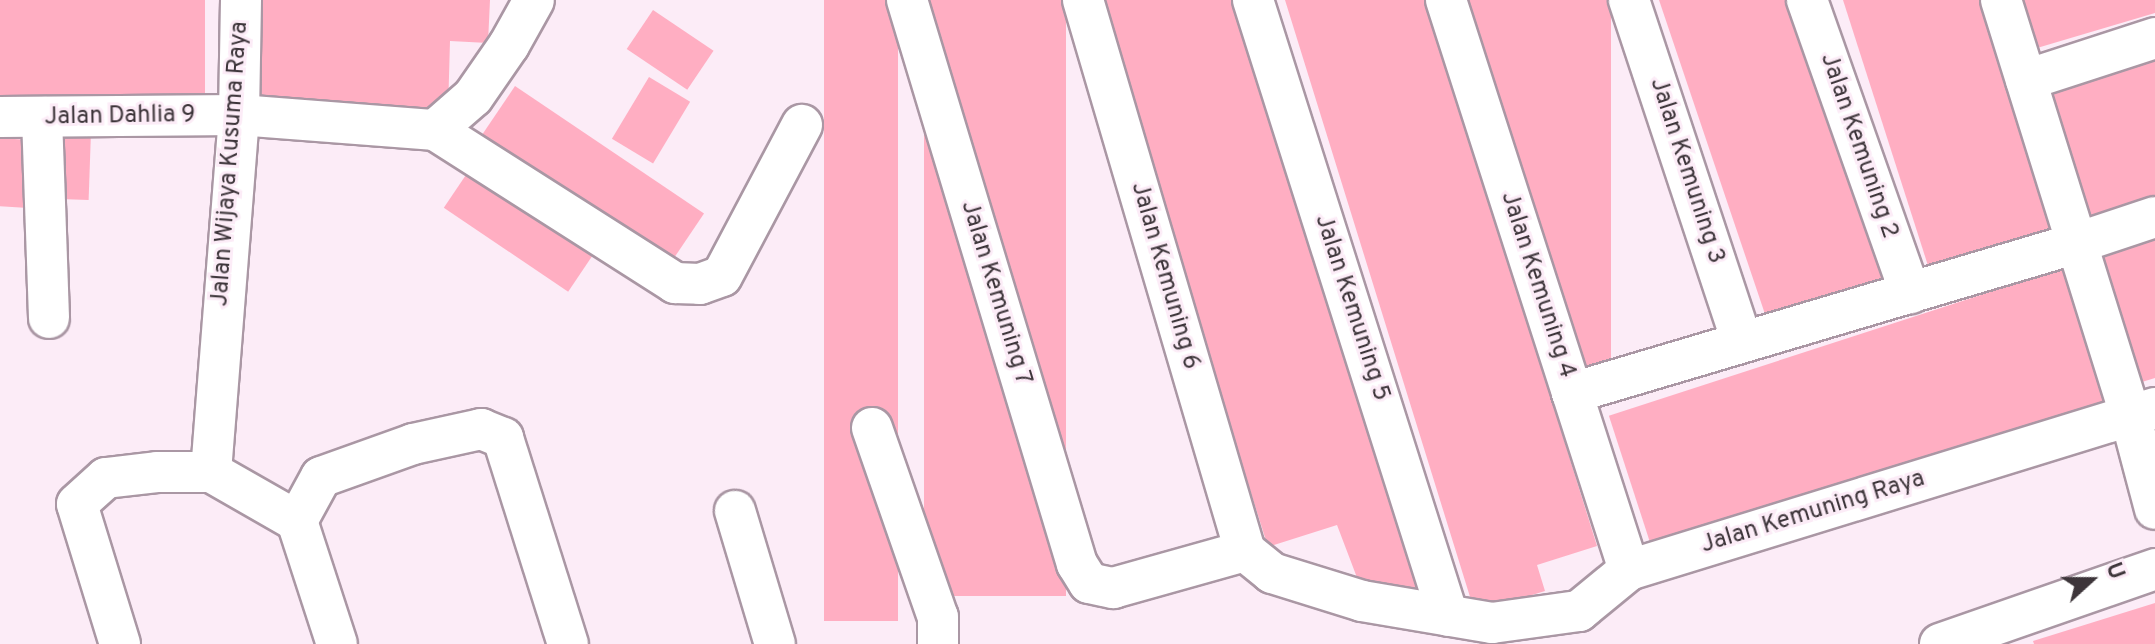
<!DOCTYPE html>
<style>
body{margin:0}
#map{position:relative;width:2155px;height:644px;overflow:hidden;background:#fcecf7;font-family:Overpass,sans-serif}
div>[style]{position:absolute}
.building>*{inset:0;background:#ffaec2;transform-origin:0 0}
.roads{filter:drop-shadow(2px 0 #aa97a4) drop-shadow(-2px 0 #aa97a4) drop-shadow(0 2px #aa97a4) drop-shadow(0 -2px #aa97a4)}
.minor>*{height:40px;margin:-20px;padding:0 20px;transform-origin:20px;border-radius:20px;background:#fff}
span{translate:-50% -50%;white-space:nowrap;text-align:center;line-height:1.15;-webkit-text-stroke:6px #fcecf7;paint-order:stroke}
.street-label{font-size:24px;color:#3d353a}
.north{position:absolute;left:2051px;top:540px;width:80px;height:80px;-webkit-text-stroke:6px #fcecf7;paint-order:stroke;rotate:69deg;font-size:22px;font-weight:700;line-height:32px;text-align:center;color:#3d353a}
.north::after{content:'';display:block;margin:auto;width:28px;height:36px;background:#3d353a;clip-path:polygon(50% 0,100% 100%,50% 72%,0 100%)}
</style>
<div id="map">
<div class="building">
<div style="left:0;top:0;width:205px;height:97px"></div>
<div style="clip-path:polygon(254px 0,490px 0,488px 43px,450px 41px,448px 112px,250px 105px)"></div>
<div style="left:824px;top:0;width:74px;height:621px"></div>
<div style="left:924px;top:0;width:142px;height:596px"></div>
<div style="clip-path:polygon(1096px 0,1239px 0,1424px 592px,1364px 596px,1337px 525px,1268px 547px)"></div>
<div style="clip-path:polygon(1285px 0,1427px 0,1597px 546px,1537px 565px,1545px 591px,1475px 613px)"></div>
<div style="left:1467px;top:0;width:144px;height:400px"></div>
<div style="clip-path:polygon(1659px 0,1803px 0,1896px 279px,1768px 323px)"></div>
<div style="clip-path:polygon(1843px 0,1986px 0,2061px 233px,1931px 275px)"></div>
<div style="clip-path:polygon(2022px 0,2155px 0,2155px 13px,2037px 48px)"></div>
<div style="left:653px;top:10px;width:73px;height:47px;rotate:34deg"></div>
<div style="clip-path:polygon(2155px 52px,2155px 199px,2085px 220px,2045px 86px)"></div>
<div style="left:649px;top:77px;width:48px;height:72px;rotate:31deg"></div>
<div style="left:515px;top:86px;width:228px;height:64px;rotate:34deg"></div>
<div style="left:62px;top:131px;width:29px;height:68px;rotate:2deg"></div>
<div style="left:0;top:138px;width:29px;height:68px;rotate:4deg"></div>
<div style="left:474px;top:163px;width:150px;height:54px;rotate:34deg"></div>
<div style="clip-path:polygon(2155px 231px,2155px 378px,2132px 385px,2090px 251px)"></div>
<div style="left:2073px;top:265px;width:139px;height:488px;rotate:72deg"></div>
<div style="clip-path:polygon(2155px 603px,2155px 644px,2034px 644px,2033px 641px)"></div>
</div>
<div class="roads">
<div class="minor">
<div style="left:907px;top:0;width:589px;rotate:73.23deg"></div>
<div style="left:1077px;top:564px;width:22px;rotate:58deg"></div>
<div style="left:1089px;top:583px;width:25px;rotate:12deg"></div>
<div style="left:1113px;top:588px;width:137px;rotate:-15.7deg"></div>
<div style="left:1245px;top:551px;width:35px;rotate:39deg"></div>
<div style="left:1272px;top:573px;width:94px;rotate:17.3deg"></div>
<div style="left:1362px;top:601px;width:132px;rotate:9.6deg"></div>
<div style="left:1492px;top:623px;width:88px;rotate:-7.9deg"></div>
<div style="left:1579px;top:611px;width:65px;rotate:-39.4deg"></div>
<div style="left:1629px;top:570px;width:550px;rotate:-17.12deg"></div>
<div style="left:1083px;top:0;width:574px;rotate:73.62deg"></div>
<div style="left:1253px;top:0;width:646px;rotate:72.43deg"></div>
<div style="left:1446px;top:0;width:599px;rotate:72.2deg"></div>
<div style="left:1629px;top:0;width:360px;rotate:71.7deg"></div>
<div style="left:1807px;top:0;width:311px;rotate:70.6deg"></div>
<div style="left:2001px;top:0;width:435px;rotate:72.7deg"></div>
<div style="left:2130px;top:415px;width:97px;rotate:75.1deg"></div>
<div style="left:2026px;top:80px;width:136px;rotate:-18deg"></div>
<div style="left:0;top:117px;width:239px;rotate:-0.5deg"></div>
<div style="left:239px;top:115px;width:197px;rotate:4.4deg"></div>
<div style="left:435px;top:130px;width:50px;rotate:-41deg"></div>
<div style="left:473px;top:97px;width:63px;rotate:-55.3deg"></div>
<div style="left:509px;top:45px;width:51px;rotate:-60.9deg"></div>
<div style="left:42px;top:117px;width:201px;rotate:88deg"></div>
<div style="left:435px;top:130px;width:285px;rotate:32.5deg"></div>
<div style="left:675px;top:283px;width:25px;rotate:2deg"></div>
<div style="left:700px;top:284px;width:23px;rotate:-20deg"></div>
<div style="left:722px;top:276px;width:171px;rotate:-62.1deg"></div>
<div style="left:1572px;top:393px;width:527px;rotate:-16.54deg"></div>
<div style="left:2077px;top:243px;width:82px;rotate:-18.4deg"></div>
<div style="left:872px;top:428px;width:200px;rotate:70.8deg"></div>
<div style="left:938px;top:617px;width:27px;rotate:90deg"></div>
<div style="left:211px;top:472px;width:358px;rotate:-85.5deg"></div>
<div style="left:239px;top:115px;width:115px;rotate:-89deg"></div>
<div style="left:735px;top:511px;width:139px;rotate:73.3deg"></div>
<div style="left:297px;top:521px;width:129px;rotate:72deg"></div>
<div style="left:120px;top:644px;width:146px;rotate:-107.1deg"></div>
<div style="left:77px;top:504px;width:39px;rotate:-42deg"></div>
<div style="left:106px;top:478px;width:51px;rotate:-6.7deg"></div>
<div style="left:157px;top:472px;width:54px"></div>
<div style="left:211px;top:472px;width:99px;rotate:29.7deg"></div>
<div style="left:297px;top:521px;width:50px;rotate:-61.4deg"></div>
<div style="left:321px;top:477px;width:98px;rotate:-19.7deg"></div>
<div style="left:413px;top:444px;width:70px;rotate:-12.4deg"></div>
<div style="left:481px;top:429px;width:24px;rotate:22deg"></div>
<div style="left:503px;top:438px;width:216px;rotate:72.5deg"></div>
<div style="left:1940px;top:644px;width:228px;rotate:-19.2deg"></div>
</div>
</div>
<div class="street-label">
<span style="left:120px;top:117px;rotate:-1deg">Jalan Dahlia 9</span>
<span style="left:1858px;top:146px;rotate:71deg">Jalan Kemuning 2</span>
<span style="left:231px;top:164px;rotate:-86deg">Jalan Wijaya Kusuma Raya</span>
<span style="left:1686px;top:171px;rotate:72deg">Jalan Kemuning 3</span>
<span style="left:1164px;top:276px;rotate:74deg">Jalan Kemuning 6</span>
<span style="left:1537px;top:285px;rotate:72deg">Jalan Kemuning 4</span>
<span style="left:995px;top:293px;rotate:73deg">Jalan Kemuning 7</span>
<span style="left:1351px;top:308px;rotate:72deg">Jalan Kemuning 5</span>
<span style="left:1813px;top:513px;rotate:-17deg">Jalan Kemuning Raya</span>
</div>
<div class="north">U</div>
</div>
